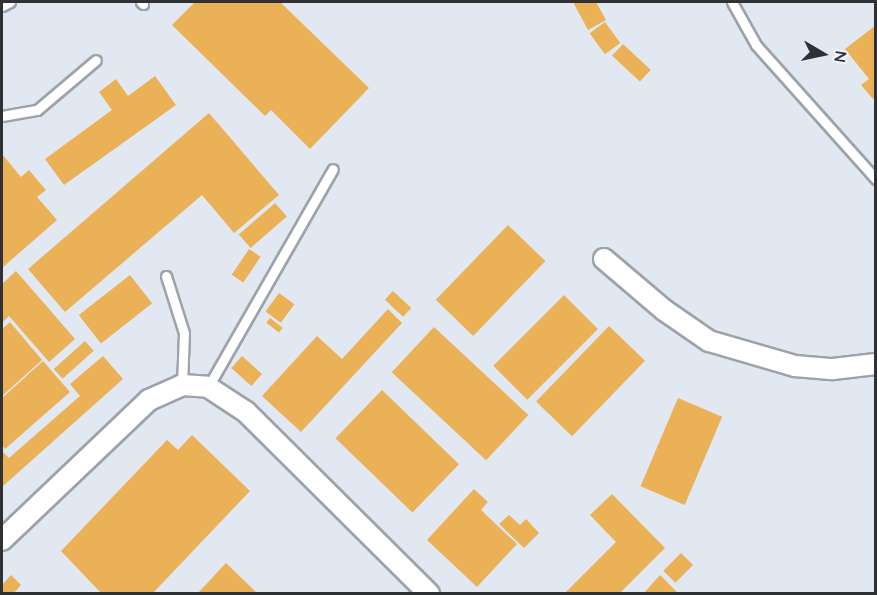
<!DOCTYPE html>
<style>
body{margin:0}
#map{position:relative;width:877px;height:595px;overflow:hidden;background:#e2e8f1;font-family:Quicksand,sans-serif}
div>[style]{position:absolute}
.building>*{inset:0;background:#eab156;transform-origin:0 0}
.roads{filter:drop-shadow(2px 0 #9da2ab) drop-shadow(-2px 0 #9da2ab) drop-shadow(0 2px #9da2ab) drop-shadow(0 -2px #9da2ab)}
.service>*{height:9px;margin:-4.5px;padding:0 4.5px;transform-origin:4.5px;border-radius:4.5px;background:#fff}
.minor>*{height:20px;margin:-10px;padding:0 10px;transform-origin:10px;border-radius:10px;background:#fff}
span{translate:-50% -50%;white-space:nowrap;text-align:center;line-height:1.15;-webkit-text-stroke:4.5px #eff5ff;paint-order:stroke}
.frame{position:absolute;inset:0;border:3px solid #2f3134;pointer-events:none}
.north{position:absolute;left:793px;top:24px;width:60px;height:60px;-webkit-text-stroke:4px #eff5ff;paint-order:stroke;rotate:99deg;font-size:16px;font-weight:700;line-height:24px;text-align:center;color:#2f3134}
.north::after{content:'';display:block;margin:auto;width:21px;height:27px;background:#2f3134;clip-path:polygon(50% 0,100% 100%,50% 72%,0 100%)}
</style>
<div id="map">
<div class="building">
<div style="clip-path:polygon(195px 2px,280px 2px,369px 88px,310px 149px,271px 110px,265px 116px,172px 25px)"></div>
<div style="clip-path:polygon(573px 2px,596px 2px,606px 20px,588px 30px)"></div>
<div style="left:605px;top:22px;width:26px;height:19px;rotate:54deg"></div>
<div style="clip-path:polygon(876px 25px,876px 97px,873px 99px,861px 85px,869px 79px,845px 49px)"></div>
<div style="left:623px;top:44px;width:38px;height:16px;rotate:43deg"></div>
<div style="clip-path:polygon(155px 76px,176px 105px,64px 185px,45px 159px,112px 110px,99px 92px,116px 79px,128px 96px)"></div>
<div style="clip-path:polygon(209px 113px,279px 195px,234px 233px,202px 195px,65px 312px,28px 269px)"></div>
<div style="clip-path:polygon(2px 154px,21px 177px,29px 170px,46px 190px,37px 197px,57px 220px,2px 268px)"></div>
<div style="left:275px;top:203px;width:18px;height:48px;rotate:49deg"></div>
<div style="left:508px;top:225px;width:52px;height:104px;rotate:44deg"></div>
<div style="left:249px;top:249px;width:14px;height:31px;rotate:34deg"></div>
<div style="clip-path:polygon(16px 271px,75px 339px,49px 362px,9px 316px,2px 323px,2px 284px)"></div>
<div style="left:130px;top:275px;width:36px;height:65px;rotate:52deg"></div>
<div style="left:393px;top:291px;width:25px;height:12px;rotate:43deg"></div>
<div style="left:279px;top:293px;width:19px;height:23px;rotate:36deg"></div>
<div style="left:564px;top:295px;width:48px;height:100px;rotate:45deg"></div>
<div style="clip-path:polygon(388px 309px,402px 323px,301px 432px,262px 396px,317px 336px,342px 359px)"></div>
<div style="left:270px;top:318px;width:16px;height:6px;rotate:38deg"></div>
<div style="clip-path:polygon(10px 322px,42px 360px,2px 396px,2px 329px)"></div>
<div style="left:609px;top:326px;width:50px;height:105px;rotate:44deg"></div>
<div style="left:434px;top:327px;width:129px;height:62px;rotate:43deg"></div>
<div style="left:85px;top:341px;width:13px;height:42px;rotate:48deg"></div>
<div style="clip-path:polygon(103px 356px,123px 379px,2px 487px,2px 451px,9px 458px,80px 396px,70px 384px)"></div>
<div style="left:242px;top:356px;width:27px;height:16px;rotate:42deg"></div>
<div style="clip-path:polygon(43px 361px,70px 392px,5px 449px,2px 445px,2px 398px)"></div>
<div style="left:382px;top:390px;width:107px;height:67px;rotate:44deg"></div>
<div style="left:678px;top:398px;width:48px;height:96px;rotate:23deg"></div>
<div style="clip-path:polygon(192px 435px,250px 491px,152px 594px,102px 594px,61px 551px,167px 440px,178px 450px)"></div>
<div style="clip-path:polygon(474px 489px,488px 502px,481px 510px,517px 544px,477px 587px,427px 540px)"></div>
<div style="clip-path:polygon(612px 494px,665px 548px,619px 594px,564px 594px,616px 542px,590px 515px)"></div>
<div style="clip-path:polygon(509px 515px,520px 525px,526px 519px,539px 533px,524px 548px,499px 524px)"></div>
<div style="left:681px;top:553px;width:17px;height:25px;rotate:45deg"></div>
<div style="clip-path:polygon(226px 563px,258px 594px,197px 594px)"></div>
<div style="clip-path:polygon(11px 575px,21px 585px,13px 594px,2px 594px,2px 585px)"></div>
<div style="clip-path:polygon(660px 575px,679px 594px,643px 594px)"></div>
</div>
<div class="roads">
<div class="service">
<div style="left:141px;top:2px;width:3px;rotate:45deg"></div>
<div style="left:732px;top:2px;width:49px;rotate:60.8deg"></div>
<div style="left:756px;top:45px;width:180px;rotate:48.2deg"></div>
<div style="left:2px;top:6px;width:9px;rotate:-27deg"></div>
<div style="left:2px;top:116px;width:36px;rotate:-10deg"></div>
<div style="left:37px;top:110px;width:77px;rotate:-40.3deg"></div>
<div style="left:166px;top:276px;width:60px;rotate:72.5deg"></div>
<div style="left:184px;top:333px;width:52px;rotate:92.2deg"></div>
<div style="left:208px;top:387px;width:251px;rotate:-60.2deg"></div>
</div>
<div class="minor">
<div style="left:604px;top:259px;width:79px;rotate:40.4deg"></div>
<div style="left:664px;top:310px;width:55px;rotate:34.6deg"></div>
<div style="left:709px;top:341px;width:90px;rotate:16.2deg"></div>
<div style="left:795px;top:366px;width:38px;rotate:5deg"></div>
<div style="left:833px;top:369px;width:43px;rotate:-6.6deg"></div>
<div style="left:2px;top:540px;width:203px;rotate:-43.6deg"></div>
<div style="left:149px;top:400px;width:36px;rotate:-24deg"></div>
<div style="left:182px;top:385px;width:26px;rotate:4deg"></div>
<div style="left:208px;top:387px;width:45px;rotate:33.3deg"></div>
<div style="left:246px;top:412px;width:258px;rotate:44.8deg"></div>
</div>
</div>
<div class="frame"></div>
<div class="north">N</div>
</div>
